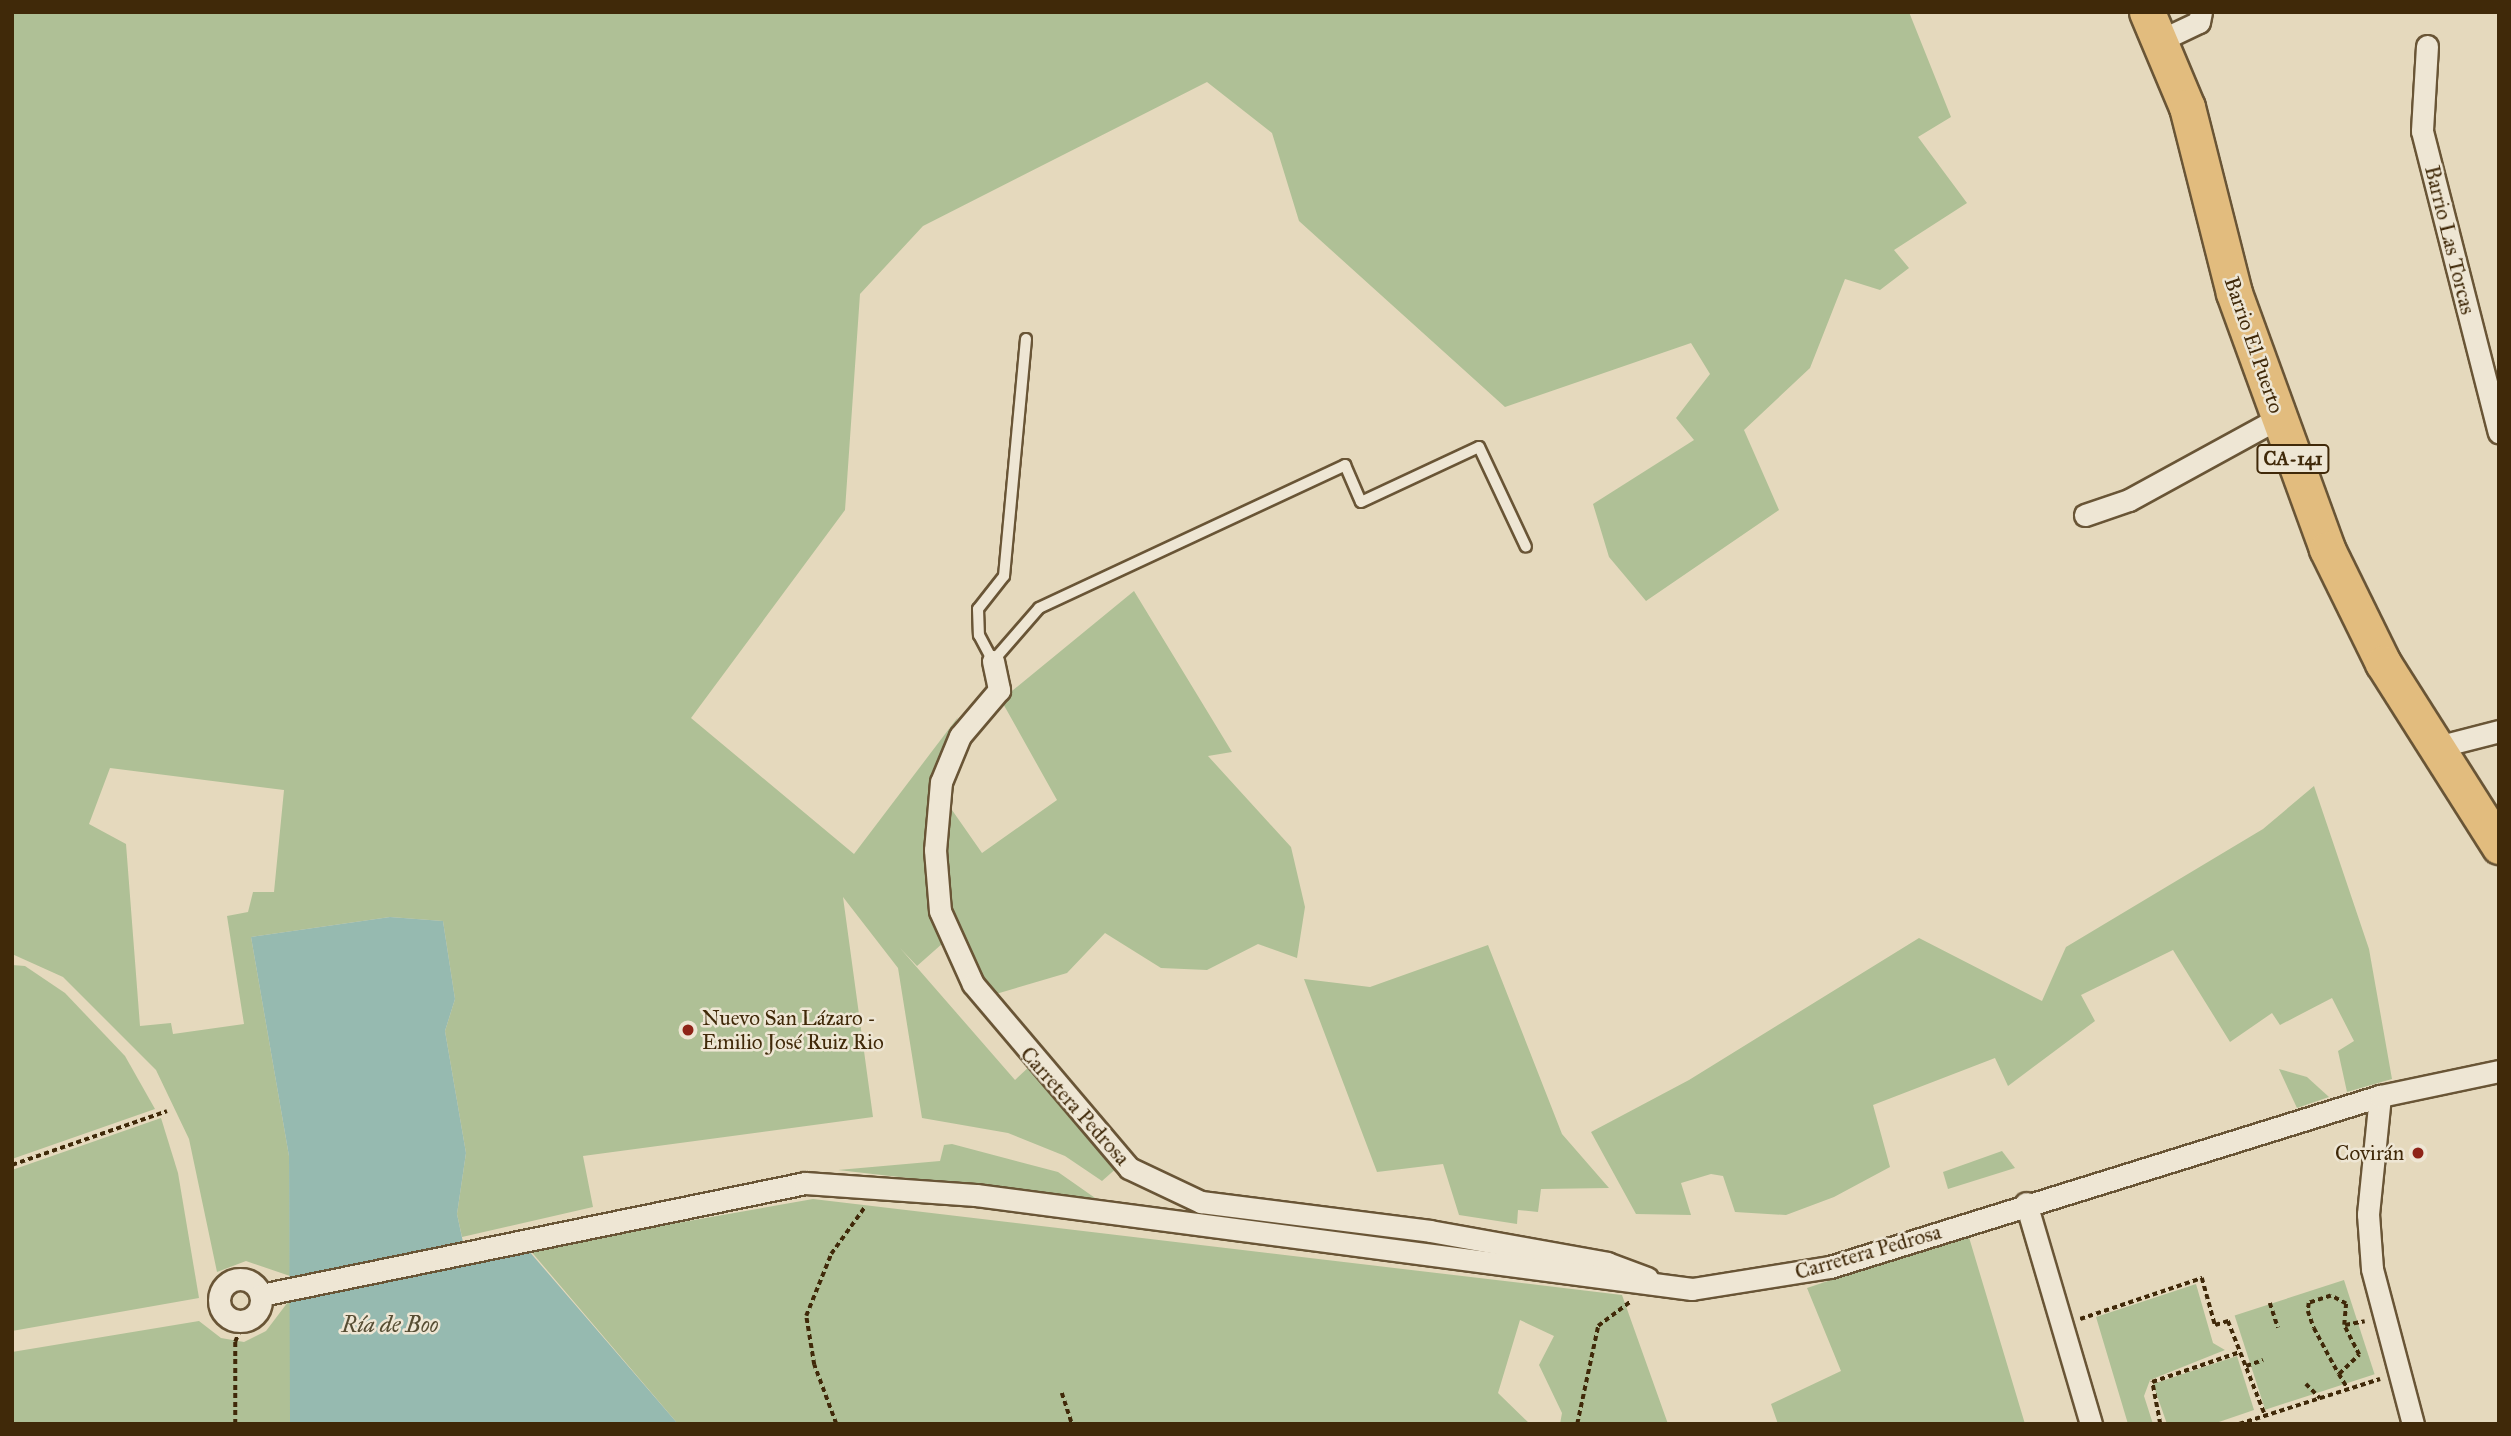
<!DOCTYPE html>
<meta charset="utf-8">
<style>
body{margin:0}
#map{position:relative;width:2511px;height:1436px;overflow:hidden;background:#e5d9bd;font-family:"IM FELL Great Primer",serif}
div>[style]{position:absolute}
.green>*{inset:0;background:#afc096;transform-origin:0 0}
.water>*{inset:0;background:#96bab0}
.path>*{height:3.5px;margin-top:-1.75px;transform-origin:0;background:repeating-linear-gradient(90deg,#402909 0 5px,transparent 0 8.5px)}
.roads{filter:drop-shadow(2px 0 #695536) drop-shadow(-2px 0 #695536) drop-shadow(0 2px #695536) drop-shadow(0 -2px #695536)}
.service>*{height:10px;margin:-5px;padding:0 5px;transform-origin:5px;border-radius:5px;background:#eee6d4}
.minor>*{height:21px;margin:-10.5px;padding:0 10.5px;transform-origin:10.5px;border-radius:10.5px;background:#eee6d4}
.minor>.ring{margin:-10.5px;padding:0;box-sizing:content-box;background:none;border:21px solid #eee6d4;border-radius:50%}
.primary>*{height:35px;margin:-17.5px;padding:0 17.5px;transform-origin:17.5px;border-radius:17.5px;background:#e2bc7e}
.dots>*{width:19px;height:19px;translate:-50% -50%;box-sizing:border-box;border:4px solid #eee6d4;border-radius:50%}
span{translate:-50% -50%;white-space:nowrap;text-align:center;line-height:1.15;-webkit-text-stroke:5px #eee6d4;paint-order:stroke}
.shield-label span{padding:2px 5px;background:#eee6d4;border:2px solid;border-radius:5px;-webkit-text-stroke-width:0}
.shield-label{font-size:19px;color:#402909;font-weight:700}
.street-label{font-size:21px;color:#402909}
.poi-label{font-size:21px;color:#402909}
.left{translate:0 -50%;text-align:left}
.right{translate:-100% -50%;text-align:right}
.water-label{font-size:23px;color:#564d33;font-style:italic}
.frame{position:absolute;inset:0;border:14px solid #402909;pointer-events:none}
</style>
<div id="map">
<div class="green">
<div style="clip-path:polygon(evenodd,12px 12px,1909px 12px,1951px 117px,1918px 137px,1967px 203px,1894px 250px,1909px 268px,1880px 290px,1845px 279px,1810px 368px,1744px 430px,1779px 510px,1646px 601px,1609px 557px,1593px 504px,1694px 440px,1676px 418px,1710px 374px,1691px 343px,1505px 407px,1299px 221px,1272px 133px,1207px 82px,923px 226px,860px 294px,845px 510px,691px 718px,854px 854px,958px 717px,932px 774px,929px 819px,943px 943px,917px 966px,900px 948px,1015px 1080px,1031px 1065px,1119px 1166px,1102px 1181px,1065px 1156px,1008px 1133px,922px 1118px,898px 968px,843px 897px,873px 1117px,583px 1156px,593px 1207px,462px 1237px,457px 1214px,466px 1153px,445px 1031px,455px 999px,443px 921px,390px 917px,251px 937px,289px 1156px,290px 1276px,246px 1261px,217px 1272px,189px 1139px,156px 1070px,63px 977px,12px 954px,12px 12px,110px 768px,284px 790px,274px 892px,253px 892px,248px 912px,227px 916px,244px 1024px,173px 1034px,171px 1023px,140px 1026px,126px 844px,89px 824px,110px 768px)"></div>
<div style="clip-path:polygon(1134px 591px,1232px 752px,1208px 756px,1291px 847px,1305px 907px,1297px 958px,1258px 944px,1207px 970px,1161px 968px,1105px 933px,1067px 973px,996px 994px,969px 967px,942px 880px,945px 800px,982px 853px,1057px 800px,1001px 700px)"></div>
<div style="clip-path:polygon(2314px 786px,2369px 949px,2392px 1079px,2347px 1092px,2338px 1051px,2354px 1041px,2332px 998px,2280px 1025px,2272px 1013px,2230px 1042px,2173px 950px,2081px 995px,2095px 1021px,2008px 1086px,1995px 1058px,1873px 1105px,1890px 1167px,1834px 1197px,1786px 1215px,1735px 1212px,1723px 1176px,1711px 1174px,1681px 1183px,1691px 1215px,1636px 1214px,1591px 1132px,1689px 1080px,1919px 938px,2042px 1001px,2066px 947px,2263px 829px)"></div>
<div style="clip-path:polygon(1488px 945px,1562px 1134px,1609px 1188px,1541px 1189px,1538px 1212px,1518px 1210px,1517px 1224px,1459px 1215px,1443px 1164px,1377px 1172px,1304px 979px,1370px 987px)"></div>
<div style="clip-path:polygon(12px 965px,25px 966px,65px 993px,125px 1056px,155px 1109px,12px 1159px)"></div>
<div style="clip-path:polygon(2279px 1069px,2307px 1077px,2329px 1097px,2297px 1108px)"></div>
<div style="clip-path:polygon(161px 1118px,178px 1173px,199px 1298px,12px 1331px,12px 1170px)"></div>
<div style="clip-path:polygon(952px 1144px,1058px 1172px,1098px 1200px,838px 1170px,940px 1161px,944px 1145px)"></div>
<div style="clip-path:polygon(2002px 1151px,2015px 1168px,1948px 1189px,1943px 1172px)"></div>
<div style="clip-path:polygon(813px 1199px,1622px 1295px,1668px 1424px,1560px 1424px,1562px 1413px,1539px 1365px,1554px 1336px,1520px 1320px,1498px 1393px,1530px 1424px,678px 1424px,529px 1249px)"></div>
<div style="clip-path:polygon(1968px 1234px,2025px 1424px,1778px 1424px,1771px 1404px,1841px 1371px,1807px 1288px)"></div>
<div style="left:2344px;top:1280px;width:99px;height:115px;rotate:72deg"></div>
<div style="clip-path:polygon(2196px 1284px,2213px 1343px,2225px 1350px,2150px 1380px,2144px 1396px,2153px 1424px,2128px 1424px,2096px 1317px)"></div>
<div style="clip-path:polygon(291px 1298px,290px 1424px,12px 1424px,12px 1352px,199px 1321px,221px 1338px,244px 1342px,266px 1331px)"></div>
<div style="clip-path:polygon(2237px 1356px,2254px 1410px,2213px 1424px,2167px 1424px,2153px 1384px)"></div>
</div>
<div class="water">
<div style="clip-path:polygon(390px 917px,443px 921px,455px 999px,445px 1031px,466px 1153px,457px 1214px,467px 1261px,528px 1250px,678px 1424px,290px 1424px,289px 1156px,251px 937px)"></div>
</div>
<div class="path">
<div style="left:12px;top:1165px;width:164px;rotate:-19.2deg"></div>
<div style="left:2270px;top:1303px;width:26px;rotate:72deg"></div>
<div style="left:2080px;top:1319px;width:129px;rotate:-18.6deg"></div>
<div style="left:2202px;top:1278px;width:49px;rotate:74.5deg"></div>
<div style="left:2215px;top:1325px;width:14px;rotate:-17deg"></div>
<div style="left:2228px;top:1321px;width:101px;rotate:68.5deg"></div>
<div style="left:2345px;top:1325px;width:20px;rotate:-11deg"></div>
<div style="left:2246px;top:1366px;width:18px;rotate:-19deg"></div>
<div style="left:2339px;top:1374px;width:28px;rotate:-44deg"></div>
<div style="left:2359px;top:1355px;width:34px;rotate:-117deg"></div>
<div style="left:2344px;top:1325px;width:21px;rotate:-85deg"></div>
<div style="left:2346px;top:1304px;width:17px;rotate:-152deg"></div>
<div style="left:2331px;top:1296px;width:23px;rotate:162deg"></div>
<div style="left:2309px;top:1303px;width:8px;rotate:97deg"></div>
<div style="left:2308px;top:1311px;width:18px;rotate:71deg"></div>
<div style="left:2314px;top:1328px;width:34px;rotate:62deg"></div>
<div style="left:2330px;top:1358px;width:18px;rotate:61deg"></div>
<div style="left:2339px;top:1374px;width:17px;rotate:59deg"></div>
<div style="left:2306px;top:1384px;width:20px;rotate:45deg"></div>
<div style="left:1062px;top:1393px;width:33px;rotate:72deg"></div>
<div style="left:235px;top:1424px;width:82px;rotate:-90deg"></div>
<div style="left:235px;top:1342px;width:22px;rotate:-68deg"></div>
<div style="left:836px;top:1424px;width:63px;rotate:-110.4deg"></div>
<div style="left:814px;top:1365px;width:50px;rotate:-99.3deg"></div>
<div style="left:806px;top:1316px;width:67px;rotate:-68deg"></div>
<div style="left:831px;top:1254px;width:57px;rotate:-54.3deg"></div>
<div style="left:1577px;top:1424px;width:100px;rotate:-77.9deg"></div>
<div style="left:1598px;top:1326px;width:40px;rotate:-37deg"></div>
<div style="left:2160px;top:1424px;width:43px;rotate:-100.8deg"></div>
<div style="left:2152px;top:1382px;width:93px;rotate:-18.8deg"></div>
<div style="left:2239px;top:1424px;width:148px;rotate:-17.7deg"></div>
</div>
<div class="roads">
<div class="service">
<div style="left:1026px;top:339px;width:238px;rotate:95.3deg"></div>
<div style="left:1004px;top:576px;width:42px;rotate:128.2deg"></div>
<div style="left:978px;top:609px;width:26px;rotate:88deg"></div>
<div style="left:979px;top:635px;width:30px;rotate:62deg"></div>
<div style="left:993px;top:661px;width:70px;rotate:-49deg"></div>
<div style="left:1039px;top:608px;width:338px;rotate:-25deg"></div>
<div style="left:1345px;top:465px;width:40px;rotate:66.6deg"></div>
<div style="left:1361px;top:502px;width:130px;rotate:-25deg"></div>
<div style="left:1479px;top:447px;width:110px;rotate:64.8deg"></div>
</div>
<div class="minor">
<div style="left:2159px;top:41px;width:44px;rotate:-25.4deg"></div>
<div style="left:2199px;top:22px;width:10px;rotate:-79deg"></div>
<div style="left:2427px;top:46px;width:85px;rotate:93.4deg"></div>
<div style="left:2422px;top:131px;width:311px;rotate:75.7deg"></div>
<div style="left:2085px;top:515px;width:46px;rotate:-18.8deg"></div>
<div style="left:2129px;top:500px;width:171px;rotate:-28.7deg"></div>
<div style="left:993px;top:661px;width:30px;rotate:78deg"></div>
<div style="left:999px;top:690px;width:60px;rotate:130.3deg"></div>
<div style="left:960px;top:736px;width:50px;rotate:112.4deg"></div>
<div style="left:941px;top:782px;width:68px;rotate:95deg"></div>
<div style="left:935px;top:850px;width:61px;rotate:85.3deg"></div>
<div style="left:940px;top:911px;width:80px;rotate:65.7deg"></div>
<div style="left:973px;top:984px;width:241px;rotate:49.7deg"></div>
<div style="left:1129px;top:1168px;width:80px;rotate:25.3deg"></div>
<div style="left:1201px;top:1202px;width:231px;rotate:7.2deg"></div>
<div style="left:1430px;top:1231px;width:180px;rotate:10.2deg"></div>
<div style="left:1607px;top:1263px;width:43px;rotate:20.6deg"></div>
<div style="left:2433px;top:748px;width:68px;rotate:-14.4deg"></div>
<div style="left:2380px;top:1096px;width:119px;rotate:95.8deg"></div>
<div style="left:2368px;top:1214px;width:55px;rotate:85.8deg"></div>
<div style="left:2372px;top:1269px;width:160px;rotate:75.2deg"></div>
<div style="left:2026px;top:1203px;width:230px;rotate:73.6deg"></div>
<div class="ring" style="left:219px;top:1279px;width:21px;height:21px"></div>
<div style="left:261px;top:1295px;width:555px;rotate:-11.63deg"></div>
<div style="left:805px;top:1183px;width:171px;rotate:4deg"></div>
<div style="left:976px;top:1195px;width:722px;rotate:7.48deg"></div>
<div style="left:1692px;top:1289px;width:140px;rotate:-9.1deg"></div>
<div style="left:1830px;top:1267px;width:576px;rotate:-17.27deg"></div>
<div style="left:2380px;top:1096px;width:122px;rotate:-11.9deg"></div>
</div>
<div class="primary">
<div style="left:2147px;top:12px;width:103px;rotate:67.2deg"></div>
<div style="left:2187px;top:107px;width:192px;rotate:75.8deg"></div>
<div style="left:2234px;top:293px;width:272px;rotate:70deg"></div>
<div style="left:2327px;top:549px;width:127px;rotate:63.8deg"></div>
<div style="left:2383px;top:663px;width:217px;rotate:57.6deg"></div>
</div>
</div>
<div class="dots">
<div style="left:688px;top:1030px;background:#8f2418"></div>
<div style="left:2418px;top:1153px;background:#8f2418"></div>
</div>
<div class="shield-label">
<span style="left:2293px;top:459px">CA-141</span>
</div>
<div class="street-label">
<span style="left:2450px;top:240px;rotate:76deg">Barrio Las Torcas</span>
<span style="left:2254px;top:345px;rotate:71deg">Barrio El Puerto</span>
<span style="left:1075px;top:1106px;rotate:48deg">Carretera Pedrosa</span>
<span style="left:1868px;top:1252px;rotate:-16deg">Carretera Pedrosa</span>
</div>
<div class="poi-label">
<span class="left" style="left:702px;top:1030px">Nuevo San Lázaro -<br>Emilio José Ruiz Rio</span>
<span class="right" style="left:2404px;top:1153px">Covirán</span>
</div>
<div class="water-label">
<span style="left:390px;top:1324px">Ría de Boo</span>
</div>
<div class="frame"></div>
</div>
